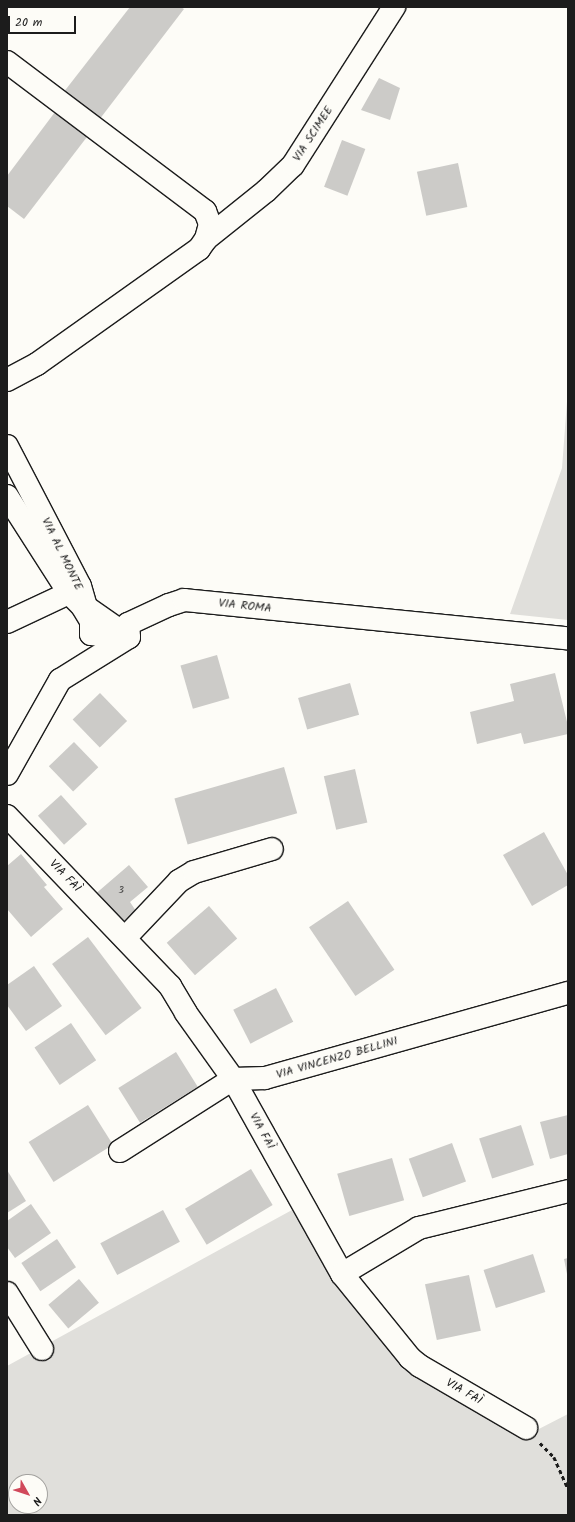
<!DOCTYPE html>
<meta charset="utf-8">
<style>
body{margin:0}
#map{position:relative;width:575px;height:1522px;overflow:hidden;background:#fdfcf7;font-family:Kalam,sans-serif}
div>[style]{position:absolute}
.green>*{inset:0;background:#e0dfdb}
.building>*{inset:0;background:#cccbc8;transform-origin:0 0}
.path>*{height:2.5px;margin-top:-1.25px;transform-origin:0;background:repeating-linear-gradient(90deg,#1c1c1c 0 4px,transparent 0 7px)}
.roads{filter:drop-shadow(1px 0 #1c1c1c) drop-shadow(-1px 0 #1c1c1c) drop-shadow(0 1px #1c1c1c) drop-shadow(0 -1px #1c1c1c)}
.minor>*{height:22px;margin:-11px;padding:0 11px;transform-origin:11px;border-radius:11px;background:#fdfcf7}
span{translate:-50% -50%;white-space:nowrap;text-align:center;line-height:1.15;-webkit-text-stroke:3px #fdfcf7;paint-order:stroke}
.number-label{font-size:10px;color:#484847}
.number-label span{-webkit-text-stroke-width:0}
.street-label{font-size:12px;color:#1c1c1c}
.frame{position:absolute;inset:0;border:8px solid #1c1c1c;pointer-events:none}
.north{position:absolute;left:8px;top:1474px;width:40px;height:40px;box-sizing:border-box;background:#fdfcf7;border:1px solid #a3a29f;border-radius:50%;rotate:129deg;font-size:11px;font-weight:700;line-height:16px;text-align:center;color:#1c1c1c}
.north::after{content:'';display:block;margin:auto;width:14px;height:18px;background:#d1495b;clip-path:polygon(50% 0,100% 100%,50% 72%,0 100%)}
.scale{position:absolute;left:8px;top:16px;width:68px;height:18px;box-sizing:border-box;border:2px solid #1c1c1c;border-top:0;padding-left:5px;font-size:12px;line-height:14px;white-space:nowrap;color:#1c1c1c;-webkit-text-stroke:3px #fdfcf7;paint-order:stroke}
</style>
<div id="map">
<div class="green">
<div style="clip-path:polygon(568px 388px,568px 620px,510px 614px,562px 468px)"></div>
<div style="clip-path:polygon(evenodd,292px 1210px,403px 1369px,533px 1432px,568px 1414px,568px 1515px,7px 1515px,7px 1366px,292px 1210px,16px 1482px,40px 1482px,40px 1506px,16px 1506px,16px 1482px)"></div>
</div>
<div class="building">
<div style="clip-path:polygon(130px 7px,181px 7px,184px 9px,99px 120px,63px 93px)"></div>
<div style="clip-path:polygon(379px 78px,400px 88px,390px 120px,361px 110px)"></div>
<div style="clip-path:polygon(58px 108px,90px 133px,24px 219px,7px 206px,7px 176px)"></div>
<div style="left:342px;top:140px;width:25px;height:50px;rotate:21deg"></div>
<div style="left:458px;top:163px;width:45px;height:42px;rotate:78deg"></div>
<div style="left:217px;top:655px;width:45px;height:38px;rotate:74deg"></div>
<div style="clip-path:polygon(555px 673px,568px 726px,568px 734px,524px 744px,521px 733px,477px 744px,470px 712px,514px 701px,510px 684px)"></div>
<div style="left:350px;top:683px;width:33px;height:54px;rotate:74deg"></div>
<div style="left:100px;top:693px;width:39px;height:38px;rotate:46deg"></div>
<div style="left:74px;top:742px;width:35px;height:35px;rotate:46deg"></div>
<div style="left:284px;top:767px;width:48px;height:114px;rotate:74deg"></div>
<div style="left:355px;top:769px;width:55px;height:32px;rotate:77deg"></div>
<div style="left:61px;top:795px;width:39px;height:31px;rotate:48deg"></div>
<div style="clip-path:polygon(544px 832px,568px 875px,568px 885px,532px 906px,503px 855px)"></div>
<div style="clip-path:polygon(21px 854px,47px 885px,44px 887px,63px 909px,31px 937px,7px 909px,7px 866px)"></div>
<div style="clip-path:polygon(129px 865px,148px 887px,130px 902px,136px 911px,119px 925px,93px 896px)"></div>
<div style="left:348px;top:901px;width:83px;height:47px;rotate:56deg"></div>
<div style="left:209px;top:906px;width:43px;height:56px;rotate:49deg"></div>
<div style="left:88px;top:937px;width:89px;height:45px;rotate:53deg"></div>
<div style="clip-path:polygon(34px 966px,62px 1006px,26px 1031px,7px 1005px,7px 985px)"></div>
<div style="left:276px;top:988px;width:38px;height:48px;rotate:63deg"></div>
<div style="left:71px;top:1023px;width:45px;height:44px;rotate:56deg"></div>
<div style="left:176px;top:1052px;width:41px;height:68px;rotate:58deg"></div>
<div style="left:88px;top:1105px;width:47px;height:70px;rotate:58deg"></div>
<div style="clip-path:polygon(568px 1115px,568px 1154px,550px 1159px,540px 1122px)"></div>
<div style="left:521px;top:1125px;width:42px;height:44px;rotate:72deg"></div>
<div style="left:452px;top:1143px;width:41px;height:46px;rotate:70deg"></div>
<div style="left:392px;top:1158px;width:44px;height:57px;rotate:74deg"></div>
<div style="left:251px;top:1169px;width:42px;height:77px;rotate:59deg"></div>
<div style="clip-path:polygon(7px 1170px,26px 1201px,7px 1213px)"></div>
<div style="clip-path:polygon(31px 1204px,51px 1233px,15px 1258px,7px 1247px,7px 1221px)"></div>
<div style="left:163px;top:1210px;width:36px;height:71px;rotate:62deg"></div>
<div style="left:57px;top:1239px;width:34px;height:43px;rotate:56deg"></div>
<div style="left:533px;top:1254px;width:40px;height:52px;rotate:72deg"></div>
<div style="clip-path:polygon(568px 1258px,568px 1273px,567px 1274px,564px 1259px)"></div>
<div style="left:469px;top:1275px;width:57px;height:45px;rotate:78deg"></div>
<div style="left:79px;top:1279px;width:31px;height:40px;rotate:50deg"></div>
</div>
<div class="path">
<div style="left:540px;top:1443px;width:20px;rotate:45deg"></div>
<div style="left:554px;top:1457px;width:35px;rotate:66deg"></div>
</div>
<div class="roads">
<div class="minor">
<div style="left:7px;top:62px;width:248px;rotate:37deg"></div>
<div style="left:205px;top:211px;width:14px;rotate:69deg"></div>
<div style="left:210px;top:224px;width:16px;rotate:105deg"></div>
<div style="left:7px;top:380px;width:34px;rotate:-28deg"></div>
<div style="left:37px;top:364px;width:199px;rotate:-35.4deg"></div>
<div style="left:199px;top:249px;width:12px;rotate:-55deg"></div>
<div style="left:206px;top:239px;width:77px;rotate:-38.7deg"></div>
<div style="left:266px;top:191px;width:37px;rotate:-44deg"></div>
<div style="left:293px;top:165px;width:188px;rotate:-57.4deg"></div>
<div style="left:7px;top:446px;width:158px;rotate:62.5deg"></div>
<div style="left:80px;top:586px;width:22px;rotate:74deg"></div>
<div style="left:86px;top:607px;width:52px;rotate:34.9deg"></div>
<div style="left:7px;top:496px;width:115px;rotate:57.4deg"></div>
<div style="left:69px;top:593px;width:18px;rotate:45deg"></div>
<div style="left:82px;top:606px;width:17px;rotate:59deg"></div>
<div style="left:91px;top:621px;width:13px;rotate:90deg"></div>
<div style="left:91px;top:634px;width:37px;rotate:5deg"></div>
<div style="left:7px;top:622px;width:68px;rotate:-25.1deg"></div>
<div style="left:7px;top:774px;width:108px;rotate:-60.6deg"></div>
<div style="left:60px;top:680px;width:81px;rotate:-31.9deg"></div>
<div style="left:129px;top:637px;width:13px;rotate:-94deg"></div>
<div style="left:128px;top:624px;width:45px;rotate:-24.9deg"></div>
<div style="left:169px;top:605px;width:16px;rotate:-18deg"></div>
<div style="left:184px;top:600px;width:386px;rotate:5.7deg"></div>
<div style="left:7px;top:816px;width:236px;rotate:46.2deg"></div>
<div style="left:170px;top:986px;width:31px;rotate:59deg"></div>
<div style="left:186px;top:1013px;width:81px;rotate:54.5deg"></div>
<div style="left:233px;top:1079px;width:223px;rotate:60.8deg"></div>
<div style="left:342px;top:1274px;width:108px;rotate:51deg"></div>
<div style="left:410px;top:1358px;width:13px;rotate:39deg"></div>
<div style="left:420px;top:1366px;width:123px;rotate:30.3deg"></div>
<div style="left:125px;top:938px;width:79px;rotate:-46.5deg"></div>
<div style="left:179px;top:881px;width:17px;rotate:-31deg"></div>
<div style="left:194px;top:872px;width:81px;rotate:-16.4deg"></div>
<div style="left:120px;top:1151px;width:134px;rotate:-32.5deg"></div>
<div style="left:233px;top:1079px;width:32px;rotate:-2deg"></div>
<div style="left:265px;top:1078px;width:315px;rotate:-15.7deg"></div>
<div style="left:342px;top:1274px;width:90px;rotate:-30.9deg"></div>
<div style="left:419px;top:1228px;width:154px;rotate:-13.9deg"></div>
<div style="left:7px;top:1293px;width:66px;rotate:58deg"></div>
</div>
</div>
<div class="number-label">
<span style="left:121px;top:891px">3</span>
</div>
<div class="street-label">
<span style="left:313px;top:134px;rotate:-57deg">VIA SCIMEE</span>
<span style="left:62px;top:554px;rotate:64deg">VIA AL MONTE</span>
<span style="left:245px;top:606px;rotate:6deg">VIA ROMA</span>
<span style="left:65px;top:876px;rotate:46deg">VIA FAÌ</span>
<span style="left:337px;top:1058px;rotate:-16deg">VIA VINCENZO BELLINI</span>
<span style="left:262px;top:1131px;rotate:61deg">VIA FAÌ</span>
<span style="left:464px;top:1392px;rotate:30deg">VIA FAÌ</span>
</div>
<div class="frame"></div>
<div class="north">N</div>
<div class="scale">20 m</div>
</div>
